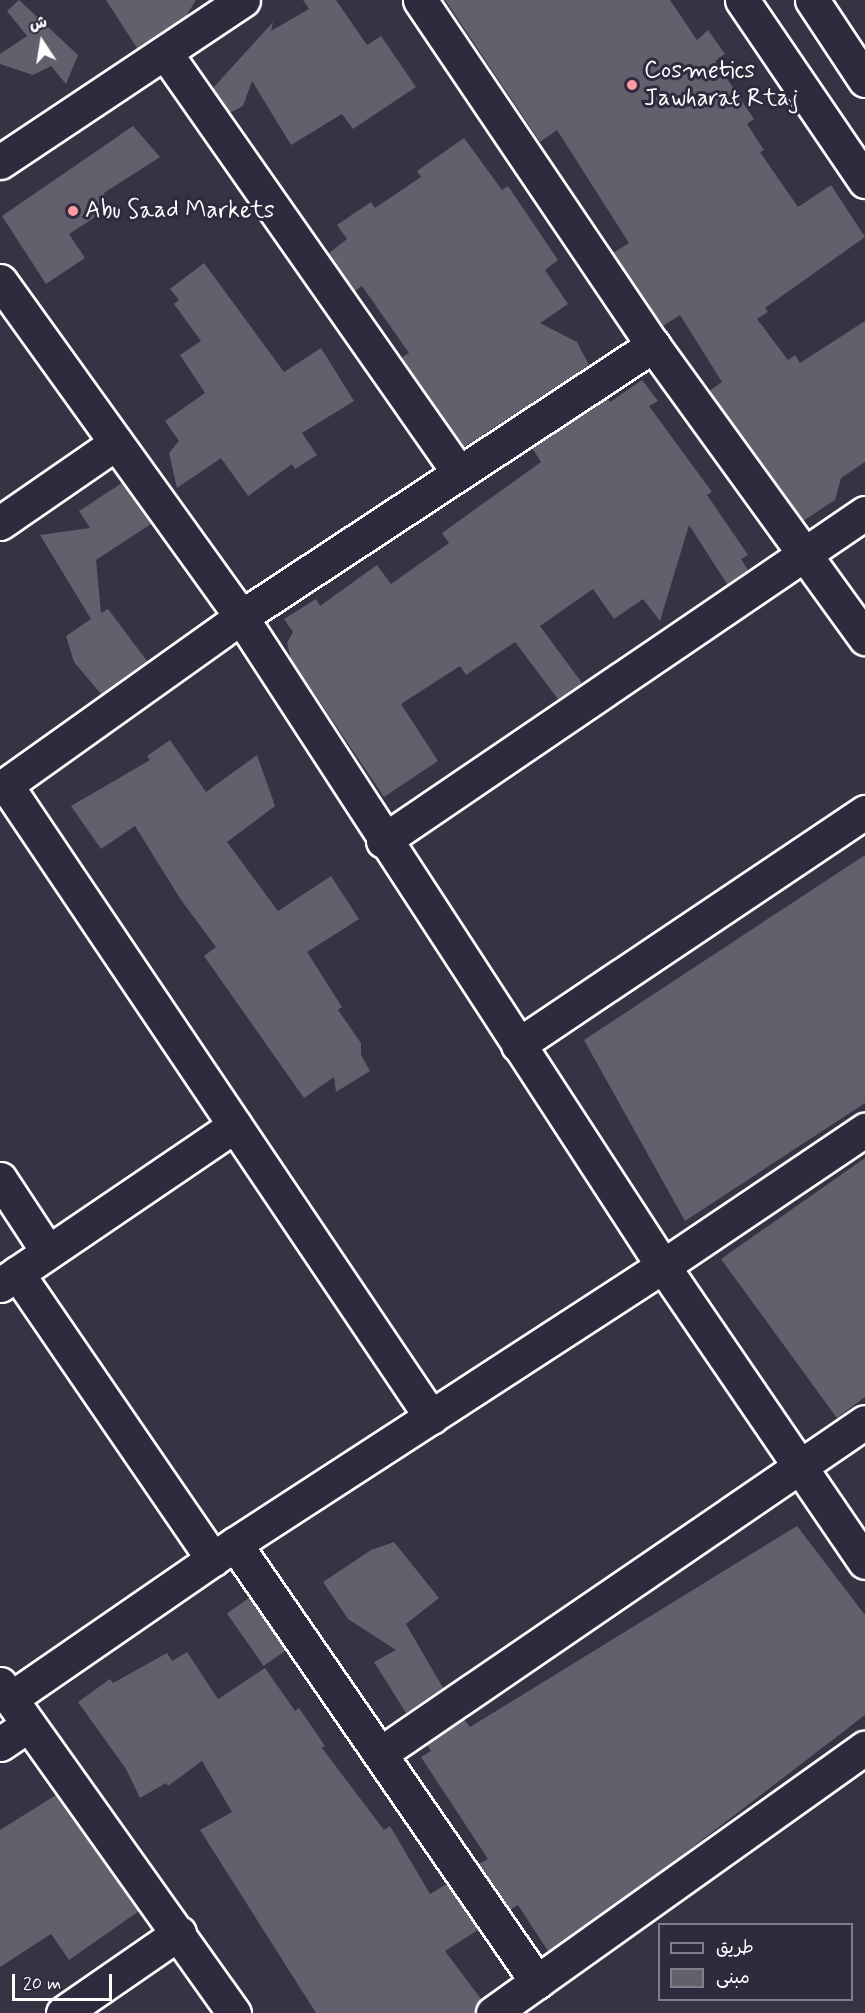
<!DOCTYPE html>
<meta charset="utf-8">
<style>
body{margin:0}
#map{position:relative;width:865px;height:2013px;overflow:hidden;background:#373345;font-family:Mynerve,"Playpen Sans Arabic",sans-serif}
div>[style]{position:absolute}
.building>*{inset:0;background:#635f6d;transform-origin:0 0}
.roads{filter:drop-shadow(2px 0 #fff) drop-shadow(-2px 0 #fff) drop-shadow(0 2px #fff) drop-shadow(0 -2px #fff)}
.minor>*{height:33px;margin:-16.5px;padding:0 16.5px;transform-origin:16.5px;border-radius:16.5px;background:#2f2a3d}
.dots>*{width:16px;height:16px;translate:-50% -50%;box-sizing:border-box;border:3px solid #2f2a3d;border-radius:50%}
span{translate:-50% -50%;white-space:nowrap;text-align:center;line-height:1.15;-webkit-text-stroke:6px #2f2a3d;paint-order:stroke}
.poi-label{font-size:24px;color:#fff}
.left{translate:0 -50%;text-align:left}
.legend{position:absolute;left:658px;top:1923px;width:195px;height:78px;box-sizing:border-box;background:#2f2a3d;border:2px solid #827f8b;margin:0;padding:8px 10px;list-style:none;font-size:18px;color:#fff}
.legend li{display:flex;align-items:center;gap:12px;height:30px}
.legend b{width:30px;border:2px solid #827f8b}
.north{position:absolute;left:12px;top:12px;width:60px;height:60px;-webkit-text-stroke:4px #2f2a3d;paint-order:stroke;rotate:348deg;font-size:16px;font-weight:700;line-height:24px;text-align:center;color:#fff}
.north::after{content:'';display:block;margin:auto;width:21px;height:27px;background:#fff;clip-path:polygon(50% 0,100% 100%,50% 72%,0 100%)}
.scale{position:absolute;left:12px;top:1974px;width:100px;height:27px;box-sizing:border-box;border:3px solid #fff;border-top:0;padding-left:8px;font-size:18px;line-height:21px;white-space:nowrap;color:#fff;-webkit-text-stroke:4px #2f2a3d;paint-order:stroke}
</style>
<div id="map">
<div class="building">
<div style="clip-path:polygon(19px 0,78px 55px,66px 84px,51px 66px,33px 75px,0 64px,0 54px,27px 36px,7px 11px)"></div>
<div style="clip-path:polygon(106px 0,196px 0,186px 16px,137px 48px)"></div>
<div style="clip-path:polygon(303px 0,336px 0,367px 45px,381px 36px,416px 87px,353px 129px,342px 114px,291px 145px,252px 81px,243px 106px,230px 113px,213px 88px,273px 22px,271px 31px,309px 9px)"></div>
<div style="clip-path:polygon(445px 0,670px 0,697px 40px,708px 30px,725px 54px,715px 61px,754px 119px,747px 124px,764px 150px,760px 152px,798px 207px,831px 185px,865px 237px,765px 308px,768px 312px,757px 319px,788px 360px,795px 355px,800px 363px,865px 321px,865px 462px,841px 478px,835px 500px,803px 521px,709px 391px,722px 382px,680px 315px,663px 326px,615px 255px,613px 253px,629px 243px,557px 130px,540px 142px)"></div>
<div style="clip-path:polygon(133px 126px,160px 157px,104px 193px,109px 208px,69px 234px,85px 258px,46px 284px,2px 216px)"></div>
<div style="clip-path:polygon(464px 138px,502px 190px,508px 186px,558px 260px,545px 270px,568px 304px,540px 323px,577px 342px,589px 365px,464px 447px,401px 358px,409px 353px,362px 286px,355px 291px,328px 254px,347px 239px,337px 225px,371px 202px,375px 208px,421px 177px,417px 171px)"></div>
<div style="clip-path:polygon(204px 263px,284px 372px,321px 348px,354px 401px,302px 433px,317px 455px,295px 469px,292px 464px,248px 496px,221px 458px,177px 488px,169px 453px,179px 441px,165px 421px,205px 393px,180px 355px,201px 341px,174px 304px,179px 300px,170px 289px)"></div>
<div style="clip-path:polygon(642px 380px,658px 401px,649px 406px,712px 492px,707px 495px,748px 555px,741px 559px,748px 570px,727px 584px,689px 525px,660px 621px,643px 599px,614px 619px,593px 589px,540px 626px,582px 683px,558px 699px,515px 642px,466px 675px,460px 666px,401px 704px,438px 761px,384px 797px,291px 659px,287px 643px,293px 632px,284px 619px,316px 599px,320px 606px,377px 565px,391px 584px,449px 543px,442px 533px,541px 462px,532px 448px,607px 398px,610px 402px)"></div>
<div style="clip-path:polygon(122px 483px,151px 524px,96px 560px,101px 613px,108px 609px,147px 661px,101px 694px,74px 662px,66px 636px,91px 619px,40px 535px,90px 528px,79px 511px)"></div>
<div style="clip-path:polygon(170px 740px,206px 792px,257px 755px,275px 806px,227px 842px,278px 911px,331px 876px,359px 919px,307px 952px,342px 1007px,338px 1010px,361px 1043px,361px 1055px,370px 1071px,336px 1092px,334px 1077px,304px 1098px,204px 956px,216px 947px,181px 900px,135px 826px,101px 849px,71px 806px,150px 760px,147px 756px)"></div>
<div style="clip-path:polygon(865px 855px,865px 1103px,685px 1221px,584px 1040px)"></div>
<div style="clip-path:polygon(865px 1158px,865px 1397px,837px 1418px,721px 1259px)"></div>
<div style="clip-path:polygon(797px 1526px,865px 1615px,865px 1715px,676px 1860px,548px 1951px,518px 1905px,510px 1910px,479px 1864px,488px 1859px,421px 1757px,431px 1751px,427px 1745px,464px 1719px,470px 1727px)"></div>
<div style="clip-path:polygon(394px 1542px,439px 1598px,406px 1624px,443px 1688px,406px 1713px,374px 1662px,396px 1650px,348px 1619px,323px 1582px,371px 1550px)"></div>
<div style="left:249px;top:1598px;width:64px;height:27px;rotate:55deg"></div>
<div style="clip-path:polygon(187px 1652px,218px 1699px,265px 1668px,295px 1711px,299px 1708px,325px 1746px,322px 1748px,384px 1830px,390px 1826px,430px 1894px,447px 1884px,478px 1930px,445px 1951px,481px 1999px,475px 2013px,316px 2013px,200px 1830px,232px 1812px,202px 1761px,168px 1786px,166px 1783px,140px 1798px,126px 1769px,78px 1702px,110px 1679px,113px 1683px,167px 1653px,172px 1661px)"></div>
<div style="clip-path:polygon(56px 1795px,139px 1911px,69px 1960px,51px 1934px,0 1967px,0 1830px)"></div>
</div>
<div class="roads">
<div class="minor">
<div style="left:420px;top:0;width:416px;rotate:56deg"></div>
<div style="left:653px;top:345px;width:362px;rotate:54.1deg"></div>
<div style="left:742px;top:0;width:219px;rotate:55.8deg"></div>
<div style="left:812px;top:0;width:96px;rotate:56.5deg"></div>
<div style="left:166px;top:54px;width:511px;rotate:55.04deg"></div>
<div style="left:0;top:162px;width:292px;rotate:-33.7deg"></div>
<div style="left:0;top:281px;width:413px;rotate:54.3deg"></div>
<div style="left:241px;top:617px;width:774px;rotate:56.97deg"></div>
<div style="left:663px;top:1266px;width:358px;rotate:55.7deg"></div>
<div style="left:0;top:523px;width:141px;rotate:-34.6deg"></div>
<div style="left:6px;top:785px;width:762px;rotate:56.08deg"></div>
<div style="left:0;top:789px;width:296px;rotate:-35.5deg"></div>
<div style="left:241px;top:617px;width:494px;rotate:-33.4deg"></div>
<div style="left:383px;top:841px;width:583px;rotate:-34.24deg"></div>
<div style="left:518px;top:1045px;width:418px;rotate:-33.9deg"></div>
<div style="left:0;top:1179px;width:87px;rotate:56.7deg"></div>
<div style="left:17px;top:1273px;width:347px;rotate:55.6deg"></div>
<div style="left:0;top:1285px;width:284px;rotate:-34.2deg"></div>
<div style="left:235px;top:1544px;width:532px;rotate:55.41deg"></div>
<div style="left:0;top:1684px;width:404px;rotate:54.6deg"></div>
<div style="left:10px;top:1699px;width:273px;rotate:-34.6deg"></div>
<div style="left:235px;top:1544px;width:510px;rotate:-33.01deg"></div>
<div style="left:663px;top:1266px;width:244px;rotate:-34deg"></div>
<div style="left:0;top:1744px;width:34px;rotate:-34deg"></div>
<div style="left:381px;top:1753px;width:586px;rotate:-34.37deg"></div>
<div style="left:63px;top:2013px;width:141px;rotate:-34.6deg"></div>
<div style="left:493px;top:2013px;width:457px;rotate:-35.5deg"></div>
</div>
</div>
<div class="dots">
<div style="left:632px;top:85px;background:#ff9aa2"></div>
<div style="left:73px;top:211px;background:#ff9aa2"></div>
</div>
<div class="poi-label">
<span class="left" style="left:644px;top:85px">Cosmetics<br>Jawharat Rtaj</span>
<span class="left" style="left:85px;top:211px">Abu Saad Markets</span>
</div>
<ul class="legend">
<li><b style="height:8px;background:#2f2a3d"></b>طريق</li>
<li><b style="height:16px;background:#635f6d"></b>مبنى</li>
</ul>
<div class="north">ش</div>
<div class="scale">20 m</div>
</div>
